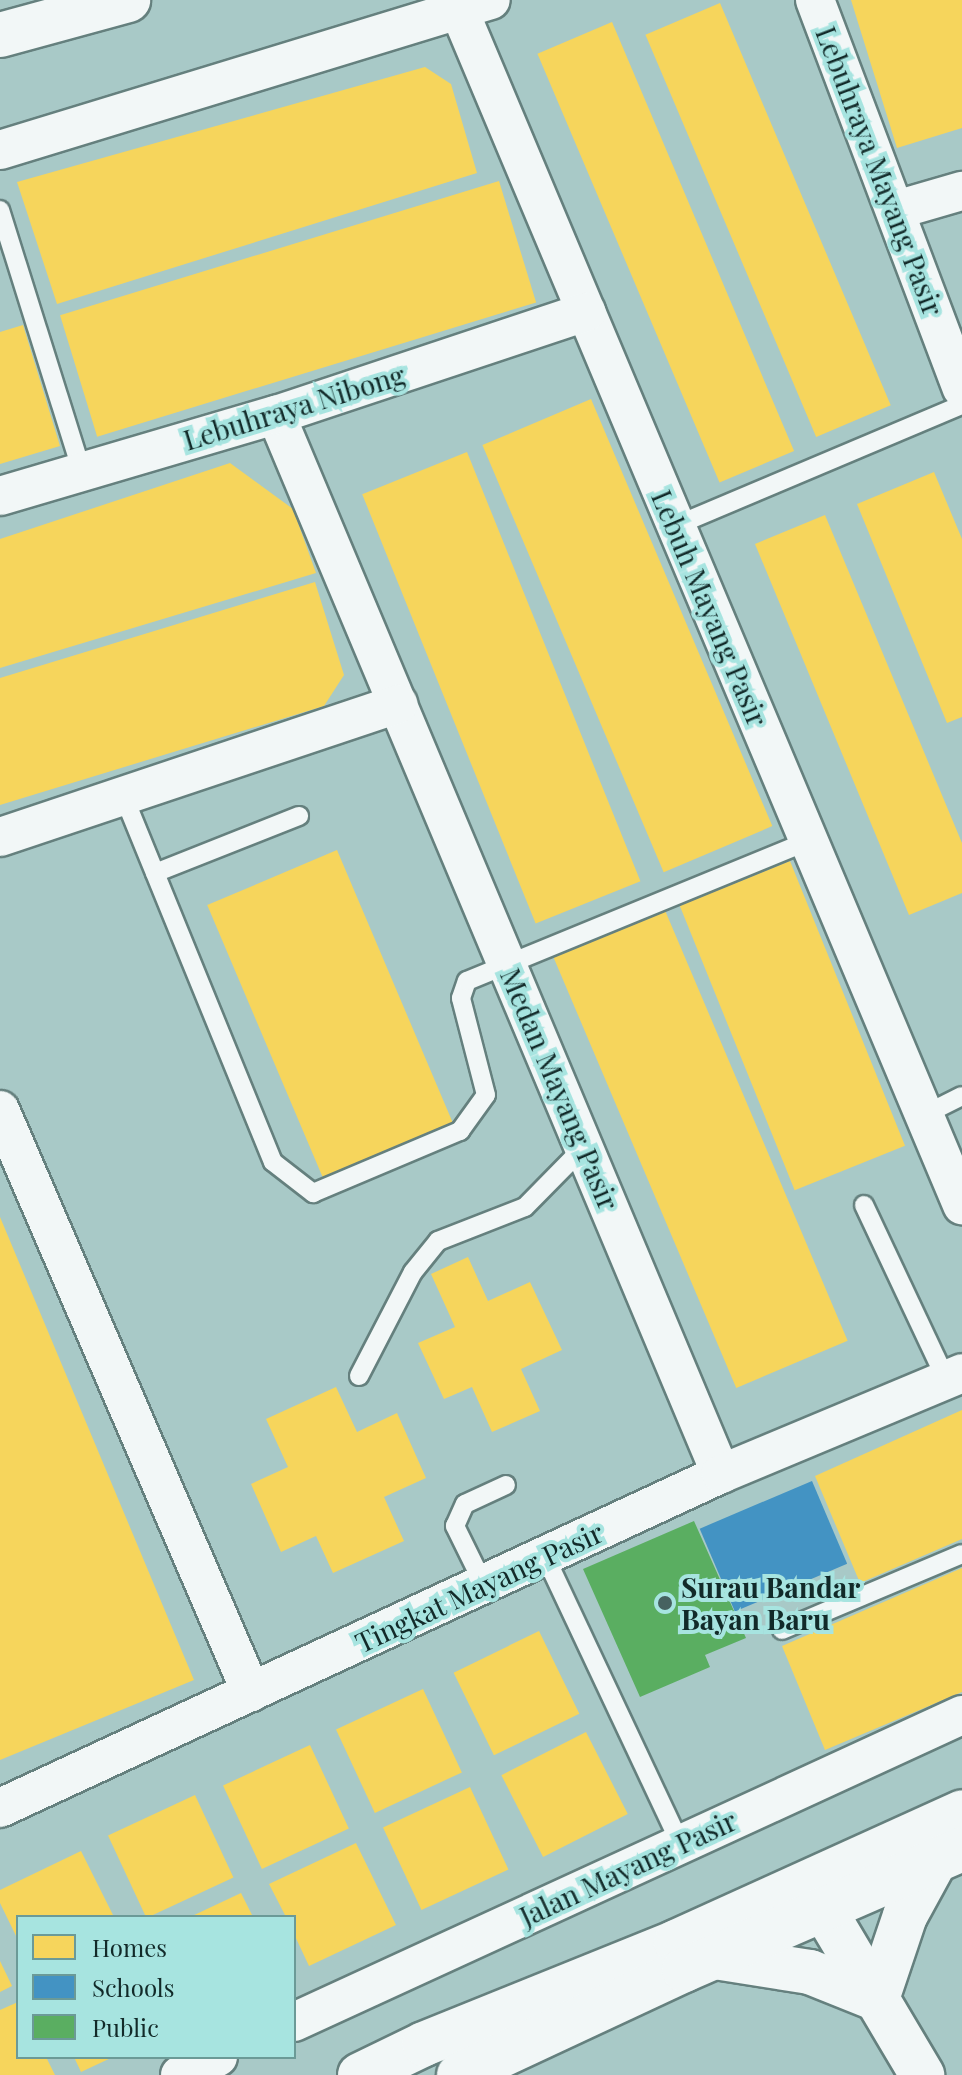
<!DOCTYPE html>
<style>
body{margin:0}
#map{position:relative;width:962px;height:2075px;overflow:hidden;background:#a8c9c7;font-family:"Playfair Display",serif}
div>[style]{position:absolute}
.homes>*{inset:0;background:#f6d55c;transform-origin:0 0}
.schools>*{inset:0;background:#4393c3;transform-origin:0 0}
.public>*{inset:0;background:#5aae61}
.roads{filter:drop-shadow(2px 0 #65807e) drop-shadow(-2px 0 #65807e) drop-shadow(0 2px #65807e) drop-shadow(0 -2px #65807e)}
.lane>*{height:18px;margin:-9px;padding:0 9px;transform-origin:9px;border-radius:9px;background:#f2f7f7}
.street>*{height:38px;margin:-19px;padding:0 19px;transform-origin:19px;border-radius:19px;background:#f2f7f7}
.secondary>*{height:44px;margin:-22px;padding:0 22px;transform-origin:22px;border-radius:22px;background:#f2f7f7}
.highway>*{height:44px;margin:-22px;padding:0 22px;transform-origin:22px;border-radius:22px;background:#f2f7f7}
.dots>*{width:22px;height:22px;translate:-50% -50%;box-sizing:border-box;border:4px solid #a7e4e0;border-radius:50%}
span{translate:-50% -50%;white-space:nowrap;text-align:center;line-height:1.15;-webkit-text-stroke:8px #a7e4e0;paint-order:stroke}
.street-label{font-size:28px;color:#122a29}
.poi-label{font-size:28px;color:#122a29;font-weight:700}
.left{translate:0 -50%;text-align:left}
.legend{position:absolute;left:16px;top:1915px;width:280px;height:144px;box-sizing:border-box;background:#a7e4e0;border:2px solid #6b9a97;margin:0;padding:10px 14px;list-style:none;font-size:24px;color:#122a29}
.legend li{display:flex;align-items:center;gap:16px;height:40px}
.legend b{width:40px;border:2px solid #6b9a97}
</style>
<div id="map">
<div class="homes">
<div style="clip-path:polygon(851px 0,962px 0,962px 128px,897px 148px)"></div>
<div style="left:720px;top:3px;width:437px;height:81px;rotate:67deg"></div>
<div style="left:612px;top:22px;width:466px;height:81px;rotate:67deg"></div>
<div style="clip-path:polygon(425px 67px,451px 84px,477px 173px,57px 304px,17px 182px)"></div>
<div style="left:499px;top:181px;width:127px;height:459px;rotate:73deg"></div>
<div style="clip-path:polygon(23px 325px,60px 446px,0 464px,0 332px)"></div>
<div style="left:591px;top:399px;width:464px;height:118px;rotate:67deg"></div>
<div style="left:467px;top:452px;width:463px;height:113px;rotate:68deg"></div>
<div style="clip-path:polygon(230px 463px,293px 509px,316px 573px,0 668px,0 539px)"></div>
<div style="clip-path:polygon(934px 472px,962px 539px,962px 717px,947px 723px,857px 504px)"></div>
<div style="clip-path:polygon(825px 515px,962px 843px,962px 893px,909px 915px,755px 544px)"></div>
<div style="clip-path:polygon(315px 582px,344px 675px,324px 706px,0 805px,0 678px)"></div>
<div style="left:337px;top:850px;width:298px;height:141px;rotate:67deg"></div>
<div style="left:790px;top:861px;width:307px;height:119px;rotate:68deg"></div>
<div style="left:664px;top:908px;width:470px;height:121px;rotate:67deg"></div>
<div style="clip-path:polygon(0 1217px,194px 1680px,0 1760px)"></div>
<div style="clip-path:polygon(468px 1257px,488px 1301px,530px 1282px,562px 1350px,521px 1369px,540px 1411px,492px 1432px,472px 1387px,444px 1399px,418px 1343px,455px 1327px,431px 1274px)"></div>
<div style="clip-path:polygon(336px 1387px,357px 1432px,397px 1413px,426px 1478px,384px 1497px,404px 1541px,333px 1573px,316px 1536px,281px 1552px,251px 1484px,288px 1467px,266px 1419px)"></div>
<div style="clip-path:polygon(962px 1410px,962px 1539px,860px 1583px,815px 1476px)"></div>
<div style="clip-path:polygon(962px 1568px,962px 1692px,825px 1750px,782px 1646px)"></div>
<div style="left:539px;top:1631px;width:92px;height:95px;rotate:64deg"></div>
<div style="left:423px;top:1689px;width:92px;height:96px;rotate:65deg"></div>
<div style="left:586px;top:1732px;width:92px;height:95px;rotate:63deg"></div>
<div style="left:310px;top:1745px;width:92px;height:96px;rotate:65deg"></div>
<div style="left:470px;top:1787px;width:91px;height:96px;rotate:65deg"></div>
<div style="left:195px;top:1795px;width:91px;height:96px;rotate:65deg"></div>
<div style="clip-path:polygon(356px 1843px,396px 1925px,309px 1966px,294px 1934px,294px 1917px,286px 1917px,269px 1884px)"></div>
<div style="clip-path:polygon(81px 1851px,114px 1917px,18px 1917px,18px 1940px,0 1903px,0 1890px)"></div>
<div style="clip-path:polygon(241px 1893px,253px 1917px,190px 1917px)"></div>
<div style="clip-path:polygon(0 1961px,12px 1986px,0 1992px)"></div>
<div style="clip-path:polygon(18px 2002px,18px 2057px,46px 2057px,55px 2075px,0 2075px,0 2010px)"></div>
<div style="clip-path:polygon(74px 2057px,113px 2057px,81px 2072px)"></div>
</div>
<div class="schools">
<div style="left:812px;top:1481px;width:90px;height:122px;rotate:67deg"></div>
</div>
<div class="public">
<div style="clip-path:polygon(694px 1521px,746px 1638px,705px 1655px,710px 1667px,640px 1697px,583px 1569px)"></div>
</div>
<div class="roads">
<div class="lane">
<div style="left:0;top:210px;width:275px;rotate:72.6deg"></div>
<div style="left:675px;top:526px;width:311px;rotate:-22.9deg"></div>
<div style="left:124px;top:797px;width:394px;rotate:67.8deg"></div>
<div style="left:273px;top:1162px;width:51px;rotate:37.8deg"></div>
<div style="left:313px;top:1193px;width:160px;rotate:-22.9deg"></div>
<div style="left:460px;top:1131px;width:44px;rotate:-54.2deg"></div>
<div style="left:486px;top:1095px;width:100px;rotate:-104.5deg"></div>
<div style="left:461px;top:998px;width:18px;rotate:-71deg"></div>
<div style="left:467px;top:981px;width:370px;rotate:-22.3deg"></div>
<div style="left:155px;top:873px;width:155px;rotate:-21.6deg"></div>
<div style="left:924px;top:1115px;width:42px;rotate:-26.6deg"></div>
<div style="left:864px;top:1205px;width:192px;rotate:64.8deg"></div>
<div style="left:359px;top:1376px;width:117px;rotate:-62.6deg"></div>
<div style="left:413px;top:1272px;width:40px;rotate:-51deg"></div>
<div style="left:438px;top:1241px;width:93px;rotate:-21.3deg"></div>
<div style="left:525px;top:1207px;width:84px;rotate:-45.5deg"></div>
<div style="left:545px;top:1556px;width:317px;rotate:64.8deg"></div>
<div style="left:484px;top:1585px;width:66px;rotate:-116.2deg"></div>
<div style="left:455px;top:1526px;width:24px;rotate:-66deg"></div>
<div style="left:465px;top:1504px;width:45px;rotate:-24.9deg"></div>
<div style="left:782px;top:1630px;width:195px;rotate:-22.9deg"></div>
</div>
<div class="street">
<div style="left:815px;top:0;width:415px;rotate:69.3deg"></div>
<div style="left:459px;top:10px;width:1297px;rotate:67.17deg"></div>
<div style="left:0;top:150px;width:513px;rotate:-16.99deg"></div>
<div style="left:896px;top:210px;width:69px;rotate:-16.1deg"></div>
<div style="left:276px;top:415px;width:1149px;rotate:67.21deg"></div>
<div style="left:0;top:496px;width:288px;rotate:-16.4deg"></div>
<div style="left:276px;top:415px;width:327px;rotate:-18.4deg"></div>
<div style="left:0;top:837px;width:420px;rotate:-18.5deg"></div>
<div style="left:0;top:1110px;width:634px;rotate:66.67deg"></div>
<div style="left:0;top:1808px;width:795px;rotate:-24.86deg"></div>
<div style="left:721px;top:1474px;width:261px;rotate:-22.7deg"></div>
<div style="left:294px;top:2022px;width:735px;rotate:-24.68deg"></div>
<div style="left:180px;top:2075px;width:42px;rotate:-25.3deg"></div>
</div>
<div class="secondary">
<div style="left:810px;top:1886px;width:220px;rotate:59.3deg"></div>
<div style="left:715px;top:1957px;width:96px;rotate:9deg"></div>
<div style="left:810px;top:1972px;width:72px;rotate:21.9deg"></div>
<div style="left:877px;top:1999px;width:88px;rotate:-71.4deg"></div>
<div style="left:905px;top:1916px;width:63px;rotate:-61.4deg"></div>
<div style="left:360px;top:2075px;width:71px;rotate:-25.8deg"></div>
<div style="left:424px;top:2044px;width:272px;rotate:-22deg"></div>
<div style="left:676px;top:1942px;width:314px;rotate:-24.4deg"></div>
<div style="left:459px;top:2075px;width:248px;rotate:-25deg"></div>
<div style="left:684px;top:1970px;width:303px;rotate:-23.5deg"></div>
</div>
<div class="highway">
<div style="left:0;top:35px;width:133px;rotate:-15.3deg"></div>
</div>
</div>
<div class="dots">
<div style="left:665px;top:1603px;background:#466260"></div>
</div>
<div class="street-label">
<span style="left:880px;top:171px;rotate:69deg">Lebuhraya Mayang Pasir</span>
<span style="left:294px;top:407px;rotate:-17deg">Lebuhraya Nibong</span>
<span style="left:710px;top:608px;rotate:67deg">Lebuh Mayang Pasir</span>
<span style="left:560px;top:1089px;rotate:67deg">Medan Mayang Pasir</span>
<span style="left:479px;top:1587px;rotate:-25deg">Tingkat Mayang Pasir</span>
<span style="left:628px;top:1868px;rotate:-25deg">Jalan Mayang Pasir</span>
</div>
<div class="poi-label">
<span class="left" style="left:681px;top:1603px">Surau Bandar<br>Bayan Baru</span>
</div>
<ul class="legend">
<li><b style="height:22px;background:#f6d55c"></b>Homes</li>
<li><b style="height:22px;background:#4393c3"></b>Schools</li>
<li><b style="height:22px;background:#5aae61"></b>Public</li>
</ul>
</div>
